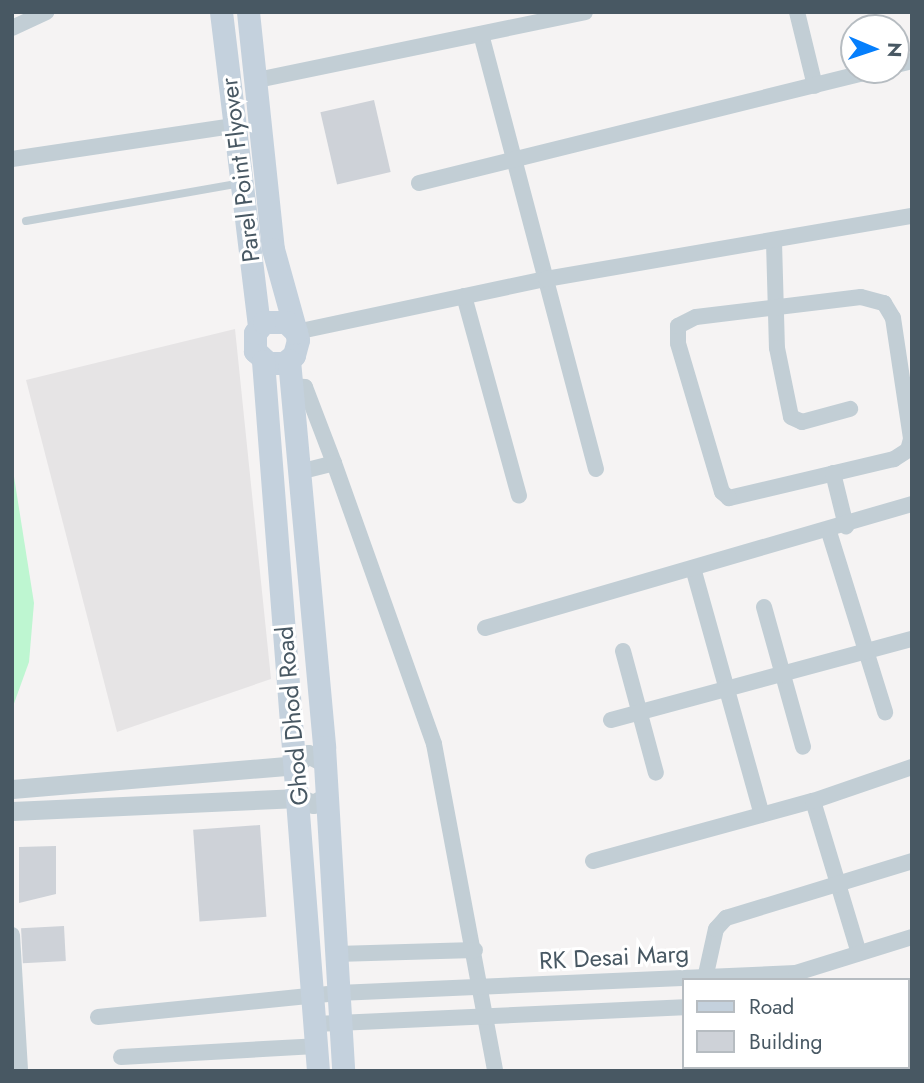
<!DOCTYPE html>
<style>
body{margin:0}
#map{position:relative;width:924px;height:1083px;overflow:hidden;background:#f5f3f3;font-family:Jost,sans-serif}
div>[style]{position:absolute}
.education>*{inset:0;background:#e6e4e5}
.green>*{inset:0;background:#bef6d1}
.building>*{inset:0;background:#ced2d8;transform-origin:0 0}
.service>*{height:8px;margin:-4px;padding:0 4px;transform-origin:4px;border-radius:4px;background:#c2ced5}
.minor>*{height:16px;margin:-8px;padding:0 8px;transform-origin:8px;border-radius:8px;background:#c2ced5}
.tertiary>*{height:19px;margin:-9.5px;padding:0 9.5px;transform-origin:9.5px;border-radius:9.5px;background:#c2ced5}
.secondary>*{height:23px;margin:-11.5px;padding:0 11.5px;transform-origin:11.5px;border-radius:11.5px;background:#c4d1dd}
span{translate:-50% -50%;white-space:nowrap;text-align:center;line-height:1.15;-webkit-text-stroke:6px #fff;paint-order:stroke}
.street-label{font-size:24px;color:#485863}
.frame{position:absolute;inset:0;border:14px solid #485863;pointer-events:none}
.legend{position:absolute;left:682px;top:978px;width:228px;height:91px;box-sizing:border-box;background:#fff;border:2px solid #b6bcc1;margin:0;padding:9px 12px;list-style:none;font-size:21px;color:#485863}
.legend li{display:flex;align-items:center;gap:14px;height:35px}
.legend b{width:35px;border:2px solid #b6bcc1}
.north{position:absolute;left:840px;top:14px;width:70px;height:70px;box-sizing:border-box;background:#fff;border:2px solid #b6bcc1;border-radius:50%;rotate:92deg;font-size:19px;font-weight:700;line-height:28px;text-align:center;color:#485863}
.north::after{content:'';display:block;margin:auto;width:24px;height:32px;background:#067ffc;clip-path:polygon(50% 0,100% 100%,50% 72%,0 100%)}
</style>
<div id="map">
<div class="education">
<div style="clip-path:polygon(235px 329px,271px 679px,117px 732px,26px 380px)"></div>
</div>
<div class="green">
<div style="clip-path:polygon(12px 464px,34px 603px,29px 662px,12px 709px)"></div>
</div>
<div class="building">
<div style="left:374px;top:100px;width:74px;height:55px;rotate:77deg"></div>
<div style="left:260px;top:825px;width:92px;height:67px;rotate:86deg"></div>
<div style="clip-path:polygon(56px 846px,56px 894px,19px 903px,19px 847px)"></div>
<div style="left:64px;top:926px;width:35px;height:43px;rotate:87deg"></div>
</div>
<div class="service">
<div style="left:26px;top:221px;width:218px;rotate:-10deg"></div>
</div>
<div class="minor">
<div style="left:797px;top:12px;width:76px;rotate:76.3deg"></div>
<div style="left:12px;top:28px;width:38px;rotate:-25deg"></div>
<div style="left:481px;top:34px;width:450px;rotate:75.2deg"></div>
<div style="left:896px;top:65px;width:16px;rotate:-14deg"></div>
<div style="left:253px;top:81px;width:339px;rotate:-11.7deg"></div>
<div style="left:12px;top:159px;width:224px;rotate:-8.5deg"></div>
<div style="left:419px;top:183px;width:472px;rotate:-13.9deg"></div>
<div style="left:774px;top:242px;width:106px;rotate:88.4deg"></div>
<div style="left:777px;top:348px;width:70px;rotate:78.5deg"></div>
<div style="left:791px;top:417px;width:12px;rotate:24deg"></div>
<div style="left:802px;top:422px;width:50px;rotate:-15.2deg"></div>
<div style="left:464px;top:296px;width:207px;rotate:74.6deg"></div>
<div style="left:861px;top:297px;width:24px;rotate:15deg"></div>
<div style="left:884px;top:303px;width:17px;rotate:59deg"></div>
<div style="left:893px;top:318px;width:122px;rotate:81.5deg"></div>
<div style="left:911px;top:439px;width:11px;rotate:105deg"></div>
<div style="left:908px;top:450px;width:17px;rotate:147deg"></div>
<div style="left:894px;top:459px;width:170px;rotate:166.7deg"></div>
<div style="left:729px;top:498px;width:9px;rotate:-139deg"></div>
<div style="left:722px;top:492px;width:155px;rotate:-106.5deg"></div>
<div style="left:678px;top:343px;width:17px;rotate:-90deg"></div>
<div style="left:678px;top:326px;width:20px;rotate:-27deg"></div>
<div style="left:696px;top:317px;width:166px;rotate:-6.9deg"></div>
<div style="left:296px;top:332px;width:256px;rotate:-12deg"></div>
<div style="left:546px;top:279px;width:371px;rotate:-9.8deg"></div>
<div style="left:291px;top:386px;width:14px;rotate:4deg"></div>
<div style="left:305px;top:387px;width:81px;rotate:69.1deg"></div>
<div style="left:299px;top:472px;width:36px;rotate:-14deg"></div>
<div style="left:334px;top:463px;width:298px;rotate:70.4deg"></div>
<div style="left:434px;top:744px;width:333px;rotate:79.4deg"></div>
<div style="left:833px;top:473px;width:55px;rotate:76.2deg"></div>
<div style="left:829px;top:532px;width:189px;rotate:72.7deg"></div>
<div style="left:693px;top:568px;width:256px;rotate:74.4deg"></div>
<div style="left:764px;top:607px;width:145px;rotate:74.4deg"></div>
<div style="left:485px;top:628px;width:445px;rotate:-16.2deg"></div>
<div style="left:623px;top:651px;width:126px;rotate:74.9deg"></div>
<div style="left:611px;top:720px;width:312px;rotate:-15.1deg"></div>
<div style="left:813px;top:801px;width:159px;rotate:73.2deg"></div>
<div style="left:593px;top:861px;width:228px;rotate:-15.3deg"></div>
<div style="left:813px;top:801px;width:105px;rotate:-19deg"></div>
<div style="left:12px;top:935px;width:136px;rotate:86.6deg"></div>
<div style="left:336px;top:954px;width:139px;rotate:-1.6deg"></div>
<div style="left:706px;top:974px;width:46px;rotate:-77.5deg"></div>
<div style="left:716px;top:929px;width:15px;rotate:-48deg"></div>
<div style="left:726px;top:918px;width:195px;rotate:-17deg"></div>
<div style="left:98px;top:1017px;width:241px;rotate:-5.7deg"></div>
<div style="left:338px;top:993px;width:458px;rotate:-2.5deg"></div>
<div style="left:796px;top:973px;width:121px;rotate:-17.2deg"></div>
<div style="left:315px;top:1024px;width:369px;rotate:-2.6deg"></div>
<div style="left:121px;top:1057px;width:195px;rotate:-3.2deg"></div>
<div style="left:793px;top:1067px;width:4px;rotate:63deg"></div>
</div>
<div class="tertiary">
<div style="left:12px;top:789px;width:284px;rotate:-4.8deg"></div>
<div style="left:295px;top:765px;width:17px;rotate:-40deg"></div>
<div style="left:308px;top:754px;width:19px;rotate:28deg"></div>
<div style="left:12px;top:811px;width:287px;rotate:-2.6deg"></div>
<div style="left:299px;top:798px;width:15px;rotate:23deg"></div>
<div style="left:313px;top:804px;width:15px;rotate:-28deg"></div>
</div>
<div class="secondary">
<div style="left:221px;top:12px;width:317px;rotate:83.1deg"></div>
<div style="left:248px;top:12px;width:238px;rotate:84deg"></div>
<div style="left:273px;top:249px;width:86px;rotate:74.5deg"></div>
<div style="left:296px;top:332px;width:8px;rotate:76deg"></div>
<div style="left:298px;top:340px;width:16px;rotate:105deg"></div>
<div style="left:294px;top:355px;width:13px;rotate:141deg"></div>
<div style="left:284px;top:363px;width:16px;rotate:180deg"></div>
<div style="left:268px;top:363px;width:18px;rotate:-137deg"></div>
<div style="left:255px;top:351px;width:18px;rotate:-90deg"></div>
<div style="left:255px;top:333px;width:14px;rotate:-51deg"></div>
<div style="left:264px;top:322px;width:22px"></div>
<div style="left:286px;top:322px;width:14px;rotate:45deg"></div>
<div style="left:289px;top:360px;width:389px;rotate:84.8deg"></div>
<div style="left:324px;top:747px;width:325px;rotate:86.6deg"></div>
<div style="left:263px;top:361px;width:712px;rotate:85.57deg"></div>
</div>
<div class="street-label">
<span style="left:240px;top:170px;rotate:-97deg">Parel Point Flyover</span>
<span style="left:292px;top:716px;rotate:-95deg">Ghod Dhod Road</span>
<span style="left:614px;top:957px;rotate:-3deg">RK Desai Marg</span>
</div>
<div class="frame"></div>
<ul class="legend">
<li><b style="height:9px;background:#c4d1dd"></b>Road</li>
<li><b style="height:19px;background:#ced2d8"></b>Building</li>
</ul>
<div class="north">N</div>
</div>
